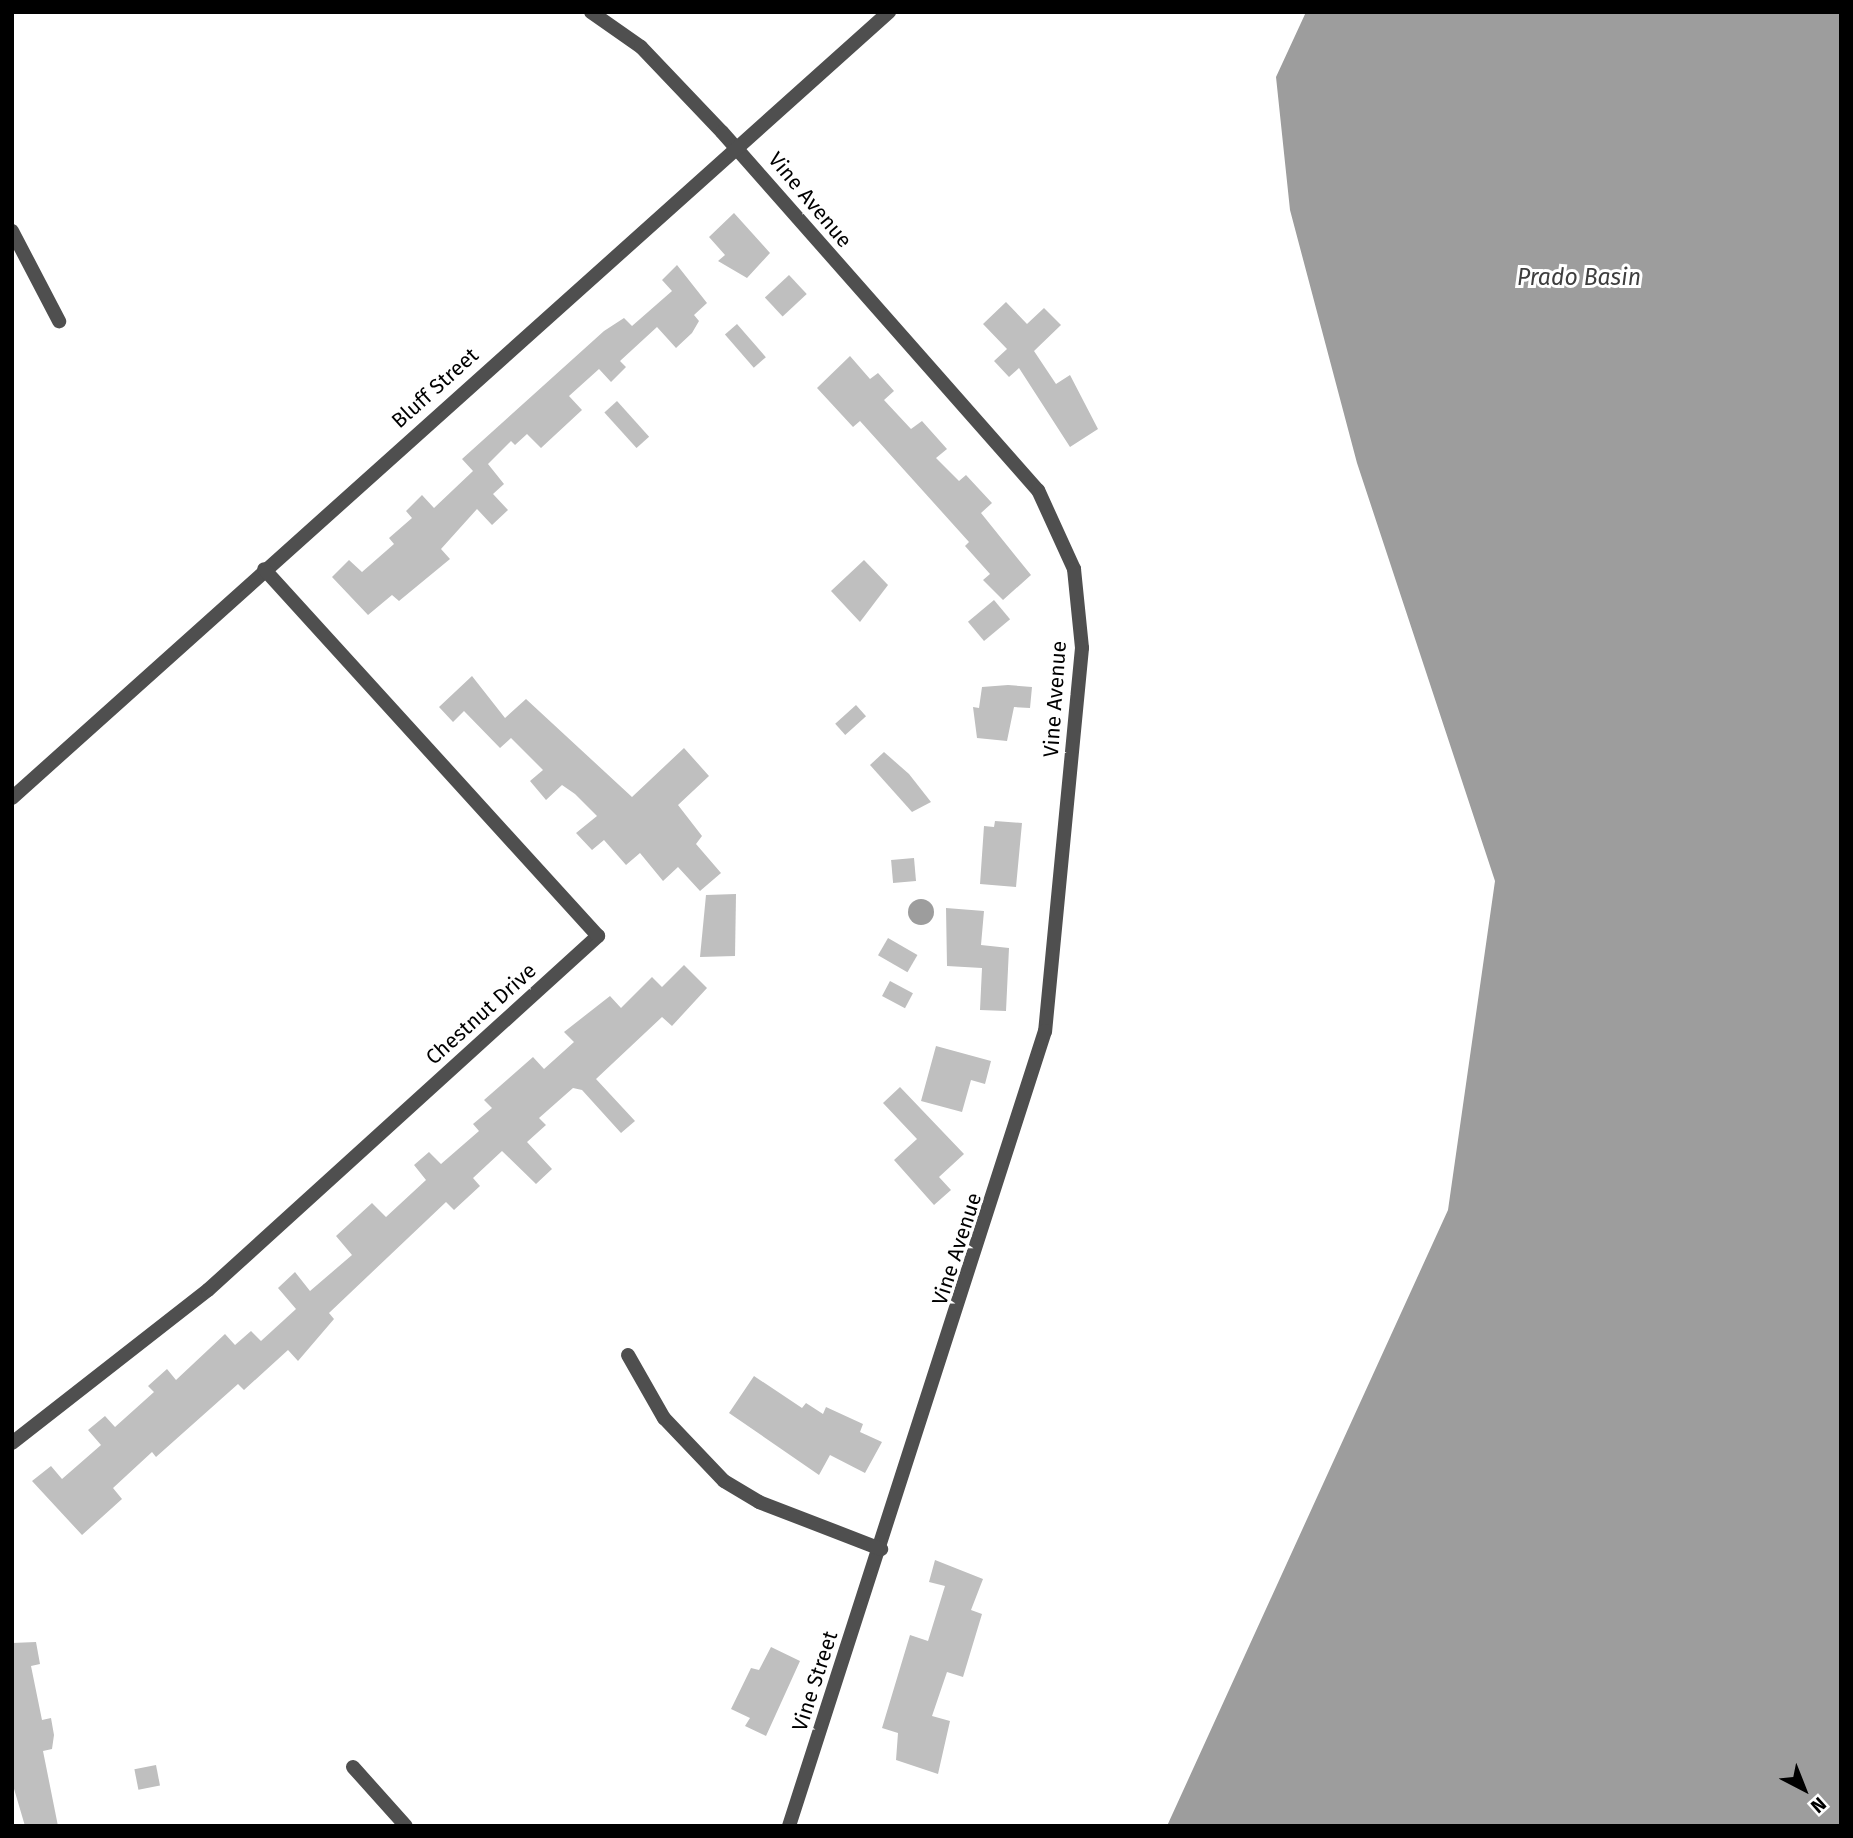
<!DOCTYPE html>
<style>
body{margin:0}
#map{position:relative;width:1853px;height:1838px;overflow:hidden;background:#fff;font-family:"Fira Sans",sans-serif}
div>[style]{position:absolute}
.water>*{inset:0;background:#9d9d9d}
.round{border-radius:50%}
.building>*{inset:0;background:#bfbfbf;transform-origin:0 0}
.minor>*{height:14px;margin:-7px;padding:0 7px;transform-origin:7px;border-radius:7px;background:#4f4f4f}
span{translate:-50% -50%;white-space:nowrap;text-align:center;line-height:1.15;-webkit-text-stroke:6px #fff;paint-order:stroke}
.street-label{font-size:21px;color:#000}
.water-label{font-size:23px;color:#3e3e3e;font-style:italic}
.frame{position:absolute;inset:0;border:14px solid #000;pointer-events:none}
.north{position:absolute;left:1769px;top:1754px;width:70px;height:70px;-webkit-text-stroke:5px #fff;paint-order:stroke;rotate:138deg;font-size:19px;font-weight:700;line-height:28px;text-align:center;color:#000}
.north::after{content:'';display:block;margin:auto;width:24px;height:32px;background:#000;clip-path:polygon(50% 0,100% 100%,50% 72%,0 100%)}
</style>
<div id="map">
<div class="water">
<div style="clip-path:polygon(1306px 12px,1841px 12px,1841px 1826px,1167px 1826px,1448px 1210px,1495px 881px,1357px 463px,1290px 210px,1276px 77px)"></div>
<div class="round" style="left:908px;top:899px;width:26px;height:26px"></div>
</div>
<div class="building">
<div style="clip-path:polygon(734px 213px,770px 253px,747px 278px,718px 261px,725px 255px,709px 237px)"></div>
<div style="clip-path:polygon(677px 265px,707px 303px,694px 315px,699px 321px,692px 333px,676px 348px,657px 327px,620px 361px,626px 367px,611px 382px,599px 369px,569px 396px,582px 410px,541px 448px,527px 434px,515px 445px,511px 441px,488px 464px,504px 484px,493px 494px,508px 510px,492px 525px,477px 509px,441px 549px,450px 559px,399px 601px,392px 595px,368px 615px,332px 577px,349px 560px,362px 572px,394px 544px,389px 538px,412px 518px,406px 511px,422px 495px,434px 508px,473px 471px,462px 459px,604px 331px,624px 318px,632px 326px,672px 291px,662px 280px)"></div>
<div style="left:789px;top:275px;width:26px;height:33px;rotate:47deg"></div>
<div style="clip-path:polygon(1006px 302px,1027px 324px,1044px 308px,1061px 325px,1034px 351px,1056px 384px,1070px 375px,1098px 429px,1070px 447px,1019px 368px,1009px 377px,994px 361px,1007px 349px,983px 324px)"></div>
<div style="left:737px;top:324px;width:44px;height:16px;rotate:49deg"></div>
<div style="clip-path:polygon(850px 356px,870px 379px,878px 373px,894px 391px,884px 400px,911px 429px,922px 421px,947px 449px,936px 458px,959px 481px,966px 475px,992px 503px,981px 513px,1031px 575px,1003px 600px,983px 580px,990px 574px,965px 546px,969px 542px,860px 421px,853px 427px,817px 388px)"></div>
<div style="left:617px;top:401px;width:48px;height:17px;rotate:48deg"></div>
<div style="clip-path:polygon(864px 560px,888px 585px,860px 622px,831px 591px)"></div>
<div style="left:994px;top:600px;width:25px;height:34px;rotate:50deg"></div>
<div style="clip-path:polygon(472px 676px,505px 718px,526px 699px,632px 797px,684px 748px,709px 776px,678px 805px,702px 836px,696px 844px,721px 873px,700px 891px,678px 867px,663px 881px,640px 853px,626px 865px,604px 840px,592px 850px,576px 833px,597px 816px,575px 794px,562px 785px,546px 800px,530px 781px,543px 770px,511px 738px,500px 748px,464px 711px,453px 722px,439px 707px)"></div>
<div style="clip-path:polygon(1008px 685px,1032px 687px,1030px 708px,1014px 707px,1007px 741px,977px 738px,973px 707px,979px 708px,982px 687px)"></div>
<div style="left:856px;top:705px;width:15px;height:28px;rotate:48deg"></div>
<div style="clip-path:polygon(884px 752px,909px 774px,931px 802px,912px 812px,870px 765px)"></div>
<div style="clip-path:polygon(995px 821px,1022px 823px,1016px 887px,980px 884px,984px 826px,994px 827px)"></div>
<div style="left:914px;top:858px;width:23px;height:23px;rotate:85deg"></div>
<div style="clip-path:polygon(736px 894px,735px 956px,700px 957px,706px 895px)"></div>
<div style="clip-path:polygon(946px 908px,984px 911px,981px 945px,1009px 948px,1006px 1011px,980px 1010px,982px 968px,947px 966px)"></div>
<div style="left:888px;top:938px;width:34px;height:20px;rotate:30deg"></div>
<div style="clip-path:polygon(684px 965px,707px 988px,672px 1026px,662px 1017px,596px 1079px,635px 1121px,621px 1133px,582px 1090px,573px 1088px,539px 1118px,546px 1125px,527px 1142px,552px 1169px,536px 1184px,502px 1151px,473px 1178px,480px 1186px,454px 1210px,446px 1202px,329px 1313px,334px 1319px,298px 1361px,288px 1350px,244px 1390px,238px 1384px,156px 1457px,152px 1452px,113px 1488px,122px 1499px,82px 1535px,32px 1481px,51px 1466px,62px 1479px,101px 1445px,88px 1430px,105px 1416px,115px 1427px,154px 1392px,148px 1386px,167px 1369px,176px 1380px,225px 1334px,235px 1345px,251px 1331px,261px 1341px,296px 1309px,278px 1288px,295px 1272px,310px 1291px,352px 1255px,336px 1236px,372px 1203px,386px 1217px,426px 1180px,414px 1165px,429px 1152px,441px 1164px,479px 1131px,473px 1124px,492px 1108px,484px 1100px,533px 1057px,544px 1069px,574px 1042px,564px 1032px,610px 996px,621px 1008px,652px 977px,662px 987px)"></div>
<div style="left:890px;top:981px;width:26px;height:17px;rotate:28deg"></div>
<div style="clip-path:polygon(936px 1046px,991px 1061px,985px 1084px,971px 1080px,962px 1112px,921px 1101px)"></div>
<div style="clip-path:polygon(900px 1087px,964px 1154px,939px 1177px,951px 1190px,934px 1205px,894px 1160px,917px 1139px,883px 1103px)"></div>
<div style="clip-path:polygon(754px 1376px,802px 1408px,806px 1403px,823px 1414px,826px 1407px,863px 1424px,860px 1432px,882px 1442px,865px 1473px,830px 1455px,819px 1475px,729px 1413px)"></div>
<div style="clip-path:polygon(935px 1560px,983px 1579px,971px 1610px,982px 1614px,963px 1677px,947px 1672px,932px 1716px,950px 1721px,938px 1774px,896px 1760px,898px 1733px,882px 1728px,910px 1635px,928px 1641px,945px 1586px,929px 1582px)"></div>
<div style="clip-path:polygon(36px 1642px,40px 1664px,31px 1666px,42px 1720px,51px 1718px,54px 1735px,52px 1749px,43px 1751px,58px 1826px,25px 1826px,12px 1782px,12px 1643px)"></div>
<div style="clip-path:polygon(771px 1647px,800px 1661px,766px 1736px,745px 1726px,750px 1718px,731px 1709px,751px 1668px,759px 1670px)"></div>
<div style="left:156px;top:1765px;width:21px;height:22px;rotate:79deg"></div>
</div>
<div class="minor">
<div style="left:591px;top:12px;width:61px;rotate:35deg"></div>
<div style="left:641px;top:47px;width:117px;rotate:46.4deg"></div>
<div style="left:722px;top:132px;width:478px;rotate:48.6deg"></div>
<div style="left:1038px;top:490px;width:87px;rotate:65.5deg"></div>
<div style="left:1074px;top:569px;width:79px;rotate:84.2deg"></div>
<div style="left:1082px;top:648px;width:385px;rotate:95.5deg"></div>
<div style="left:1045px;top:1031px;width:835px;rotate:107.85deg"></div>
<div style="left:12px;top:231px;width:102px;rotate:62.4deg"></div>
<div style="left:12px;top:798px;width:1178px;rotate:-41.87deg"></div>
<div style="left:628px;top:1355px;width:73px;rotate:60.3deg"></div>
<div style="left:664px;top:1418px;width:87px;rotate:46.4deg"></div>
<div style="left:724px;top:1481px;width:41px;rotate:31deg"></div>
<div style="left:759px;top:1502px;width:131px;rotate:21.1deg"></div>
<div style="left:12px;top:1443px;width:249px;rotate:-38deg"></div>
<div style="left:208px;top:1290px;width:527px;rotate:-42.23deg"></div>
<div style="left:598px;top:936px;width:496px;rotate:-132.3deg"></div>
<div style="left:353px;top:1767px;width:79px;rotate:48.1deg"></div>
</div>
<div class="street-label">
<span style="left:810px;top:200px;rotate:50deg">Vine Avenue</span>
<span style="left:435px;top:388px;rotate:-42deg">Bluff Street</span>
<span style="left:1055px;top:699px;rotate:-86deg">Vine Avenue</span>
<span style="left:481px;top:1014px;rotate:-42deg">Chestnut Drive</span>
<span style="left:957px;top:1249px;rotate:-72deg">Vine Avenue</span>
<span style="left:815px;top:1681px;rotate:-72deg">Vine Street</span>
</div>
<div class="water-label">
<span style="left:1579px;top:277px">Prado Basin</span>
</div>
<div class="frame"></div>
<div class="north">N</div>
</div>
